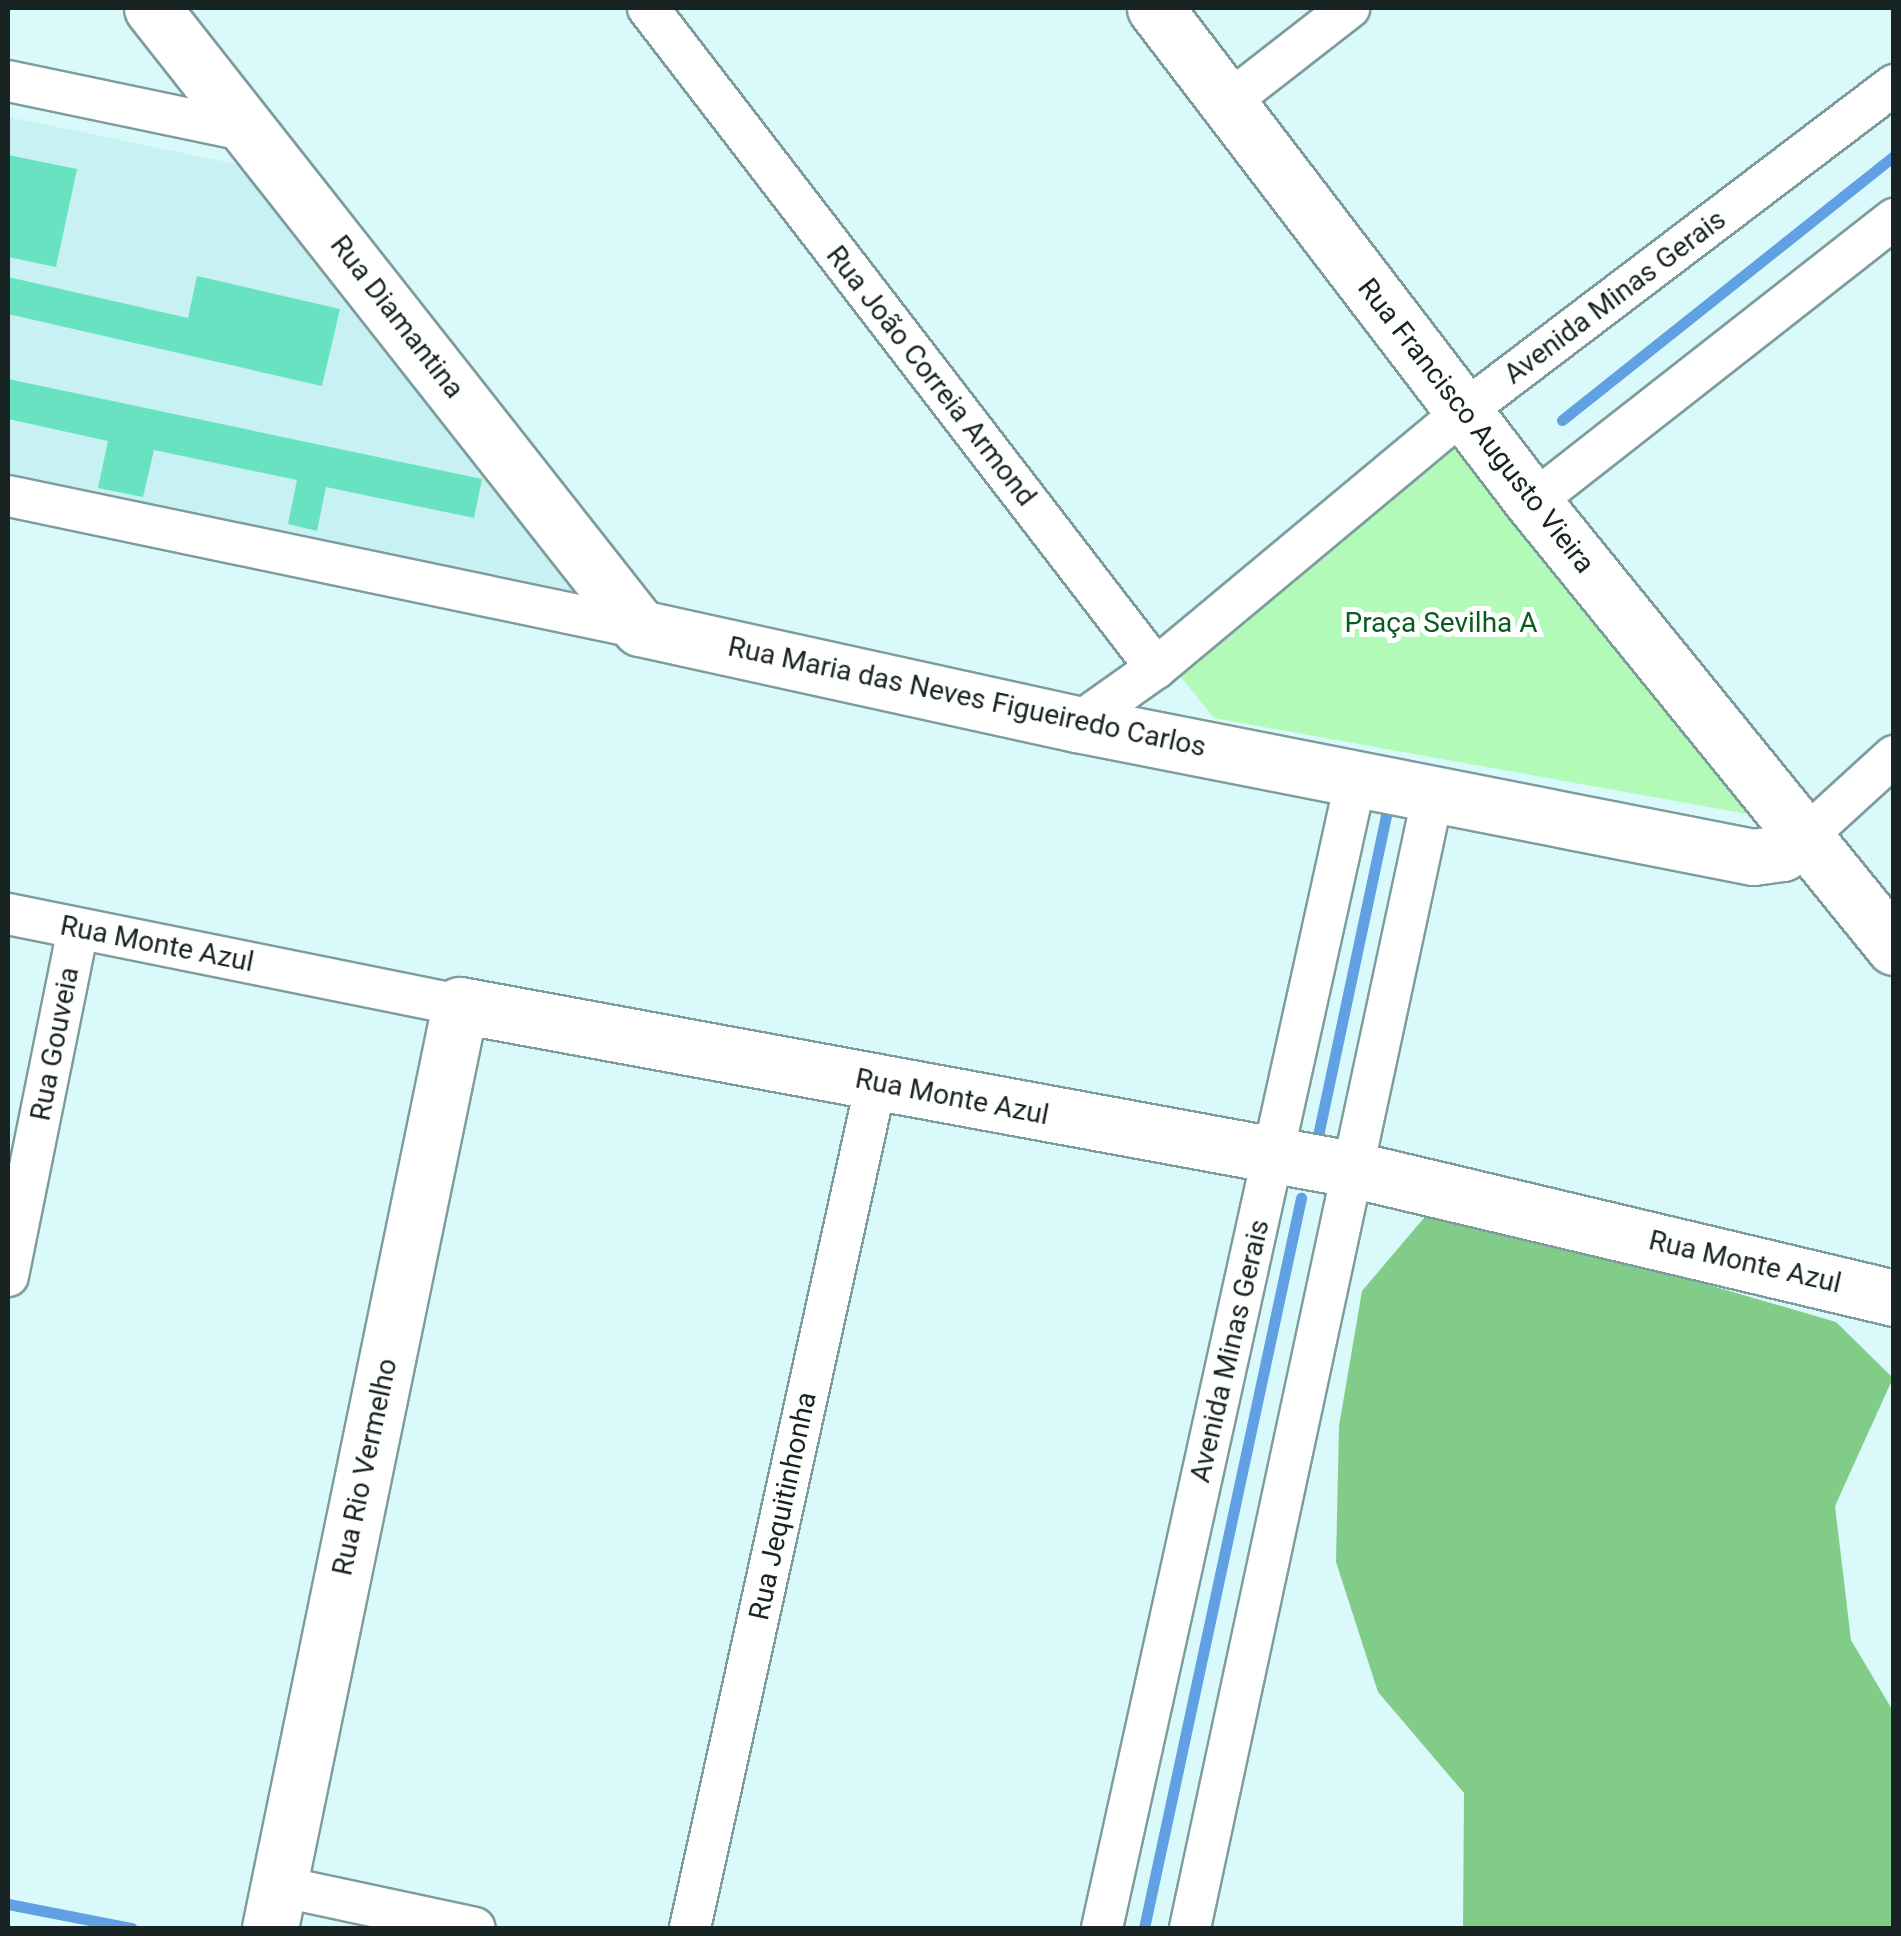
<!DOCTYPE html>
<meta charset="utf-8">
<style>
body{margin:0}
#map{position:relative;width:1901px;height:1936px;overflow:hidden;background:#daf9fa;font-family:Roboto,sans-serif}
div>[style]{position:absolute}
.built>*{inset:0;background:#c7f1f2}
.green>*{inset:0;background:#b1fab7}
.forest>*{inset:0;background:#82cc89}
.stream>*{height:11px;margin:-5.5px;padding:0 5.5px;transform-origin:5.5px;border-radius:5.5px;background:#60a0e3}
.building>*{inset:0;background:#69e2c1}
.roads{filter:drop-shadow(2px 0 #7e9c9d) drop-shadow(-2px 0 #7e9c9d) drop-shadow(0 2px #7e9c9d) drop-shadow(0 -2px #7e9c9d)}
.street>*{height:40px;margin:-20px;padding:0 20px;transform-origin:20px;border-radius:20px;background:#fff}
.secondary>*{height:55px;margin:-27.5px;padding:0 27.5px;transform-origin:27.5px;border-radius:27.5px;background:#fff}
span{translate:-50% -50%;white-space:nowrap;text-align:center;line-height:1.15;-webkit-text-stroke:10px #fff;paint-order:stroke}
.street-label{font-size:28px;color:#182424}
.park-label{font-size:28px;color:#095c1f}
.frame{position:absolute;inset:0;border:10px solid #182424;pointer-events:none}
</style>
<div id="map">
<div class="built">
<div style="clip-path:polygon(8px 117px,266px 170px,591px 595px,8px 476px)"></div>
</div>
<div class="green">
<div style="clip-path:polygon(1464px 430px,1748px 814px,1214px 718px,1177px 672px)"></div>
</div>
<div class="forest">
<div style="clip-path:polygon(1429px 1212px,1541px 1236px,1836px 1322px,1893px 1378px,1835px 1506px,1851px 1640px,1893px 1711px,1893px 1928px,1463px 1928px,1464px 1793px,1378px 1692px,1336px 1562px,1339px 1426px,1362px 1291px)"></div>
</div>
<div class="stream">
<div style="left:1562px;top:420px;width:424px;rotate:-38.5deg"></div>
<div style="left:1316px;top:1145px;width:351px;rotate:-78deg"></div>
<div style="left:8px;top:1904px;width:126px;rotate:11deg"></div>
<div style="left:1144px;top:1928px;width:747px;rotate:-77.86deg"></div>
</div>
<div class="building">
<div style="clip-path:polygon(8px 155px,77px 169px,56px 267px,8px 257px)"></div>
<div style="clip-path:polygon(197px 276px,340px 309px,322px 386px,8px 314px,8px 277px,188px 318px)"></div>
<div style="clip-path:polygon(8px 379px,482px 479px,474px 518px,326px 487px,317px 531px,288px 524px,297px 480px,154px 450px,143px 497px,98px 488px,108px 441px,8px 419px)"></div>
</div>
<div class="roads">
<div class="street">
<div style="left:648px;top:8px;width:833px;rotate:52.41deg"></div>
<div style="left:1156px;top:668px;width:97px;rotate:144.7deg"></div>
<div style="left:8px;top:81px;width:250px;rotate:11.8deg"></div>
<div style="left:1227px;top:103px;width:155px;rotate:-37.9deg"></div>
<div style="left:8px;top:496px;width:646px;rotate:11.8deg"></div>
<div style="left:1533px;top:502px;width:459px;rotate:-38.1deg"></div>
<div style="left:1156px;top:668px;width:400px;rotate:-39.8deg"></div>
<div style="left:1463px;top:412px;width:541px;rotate:-37.19deg"></div>
<div style="left:1803px;top:839px;width:123px;rotate:-42.4deg"></div>
<div style="left:8px;top:914px;width:461px;rotate:11.4deg"></div>
<div style="left:8px;top:1276px;width:354px;rotate:-78.6deg"></div>
<div style="left:279px;top:1886px;width:200px;rotate:12.1deg"></div>
<div style="left:690px;top:1928px;width:865px;rotate:-77.59deg"></div>
<div style="left:1102px;top:1928px;width:1182px;rotate:-77.54deg"></div>
<div style="left:1190px;top:1928px;width:1164px;rotate:-77.9deg"></div>
</div>
<div class="secondary">
<div style="left:152px;top:8px;width:789px;rotate:51.79deg"></div>
<div style="left:640px;top:628px;width:447px;rotate:12.4deg"></div>
<div style="left:1077px;top:724px;width:689px;rotate:11.13deg"></div>
<div style="left:1753px;top:857px;width:29px;rotate:-8deg"></div>
<div style="left:1782px;top:853px;width:25px;rotate:-34deg"></div>
<div style="left:1155px;top:8px;width:622px;rotate:52.58deg"></div>
<div style="left:1533px;top:502px;width:573px;rotate:50.95deg"></div>
<div style="left:270px;top:1928px;width:942px;rotate:-78.37deg"></div>
<div style="left:460px;top:1005px;width:906px;rotate:10.43deg"></div>
<div style="left:1351px;top:1169px;width:558px;rotate:13.36deg"></div>
</div>
</div>
<div class="street-label">
<span style="left:1615px;top:297px;rotate:-37deg">Avenida Minas Gerais</span>
<span style="left:397px;top:317px;rotate:52deg">Rua Diamantina</span>
<span style="left:931px;top:376px;rotate:52deg">Rua João Correia Armond</span>
<span style="left:1476px;top:426px;rotate:52deg">Rua Francisco Augusto Vieira</span>
<span style="left:967px;top:697px;rotate:12deg">Rua Maria das Neves Figueiredo Carlos</span>
<span style="left:157px;top:944px;rotate:11deg">Rua Monte Azul</span>
<span style="left:55px;top:1044px;rotate:-79deg">Rua Gouveia</span>
<span style="left:952px;top:1097px;rotate:11deg">Rua Monte Azul</span>
<span style="left:1745px;top:1262px;rotate:13deg">Rua Monte Azul</span>
<span style="left:1230px;top:1351px;rotate:-77deg">Avenida Minas Gerais</span>
<span style="left:365px;top:1467px;rotate:-78deg">Rua Rio Vermelho</span>
<span style="left:783px;top:1506px;rotate:-78deg">Rua Jequitinhonha</span>
</div>
<div class="park-label">
<span style="left:1441px;top:623px">Praça Sevilha A</span>
</div>
<div class="frame"></div>
</div>
